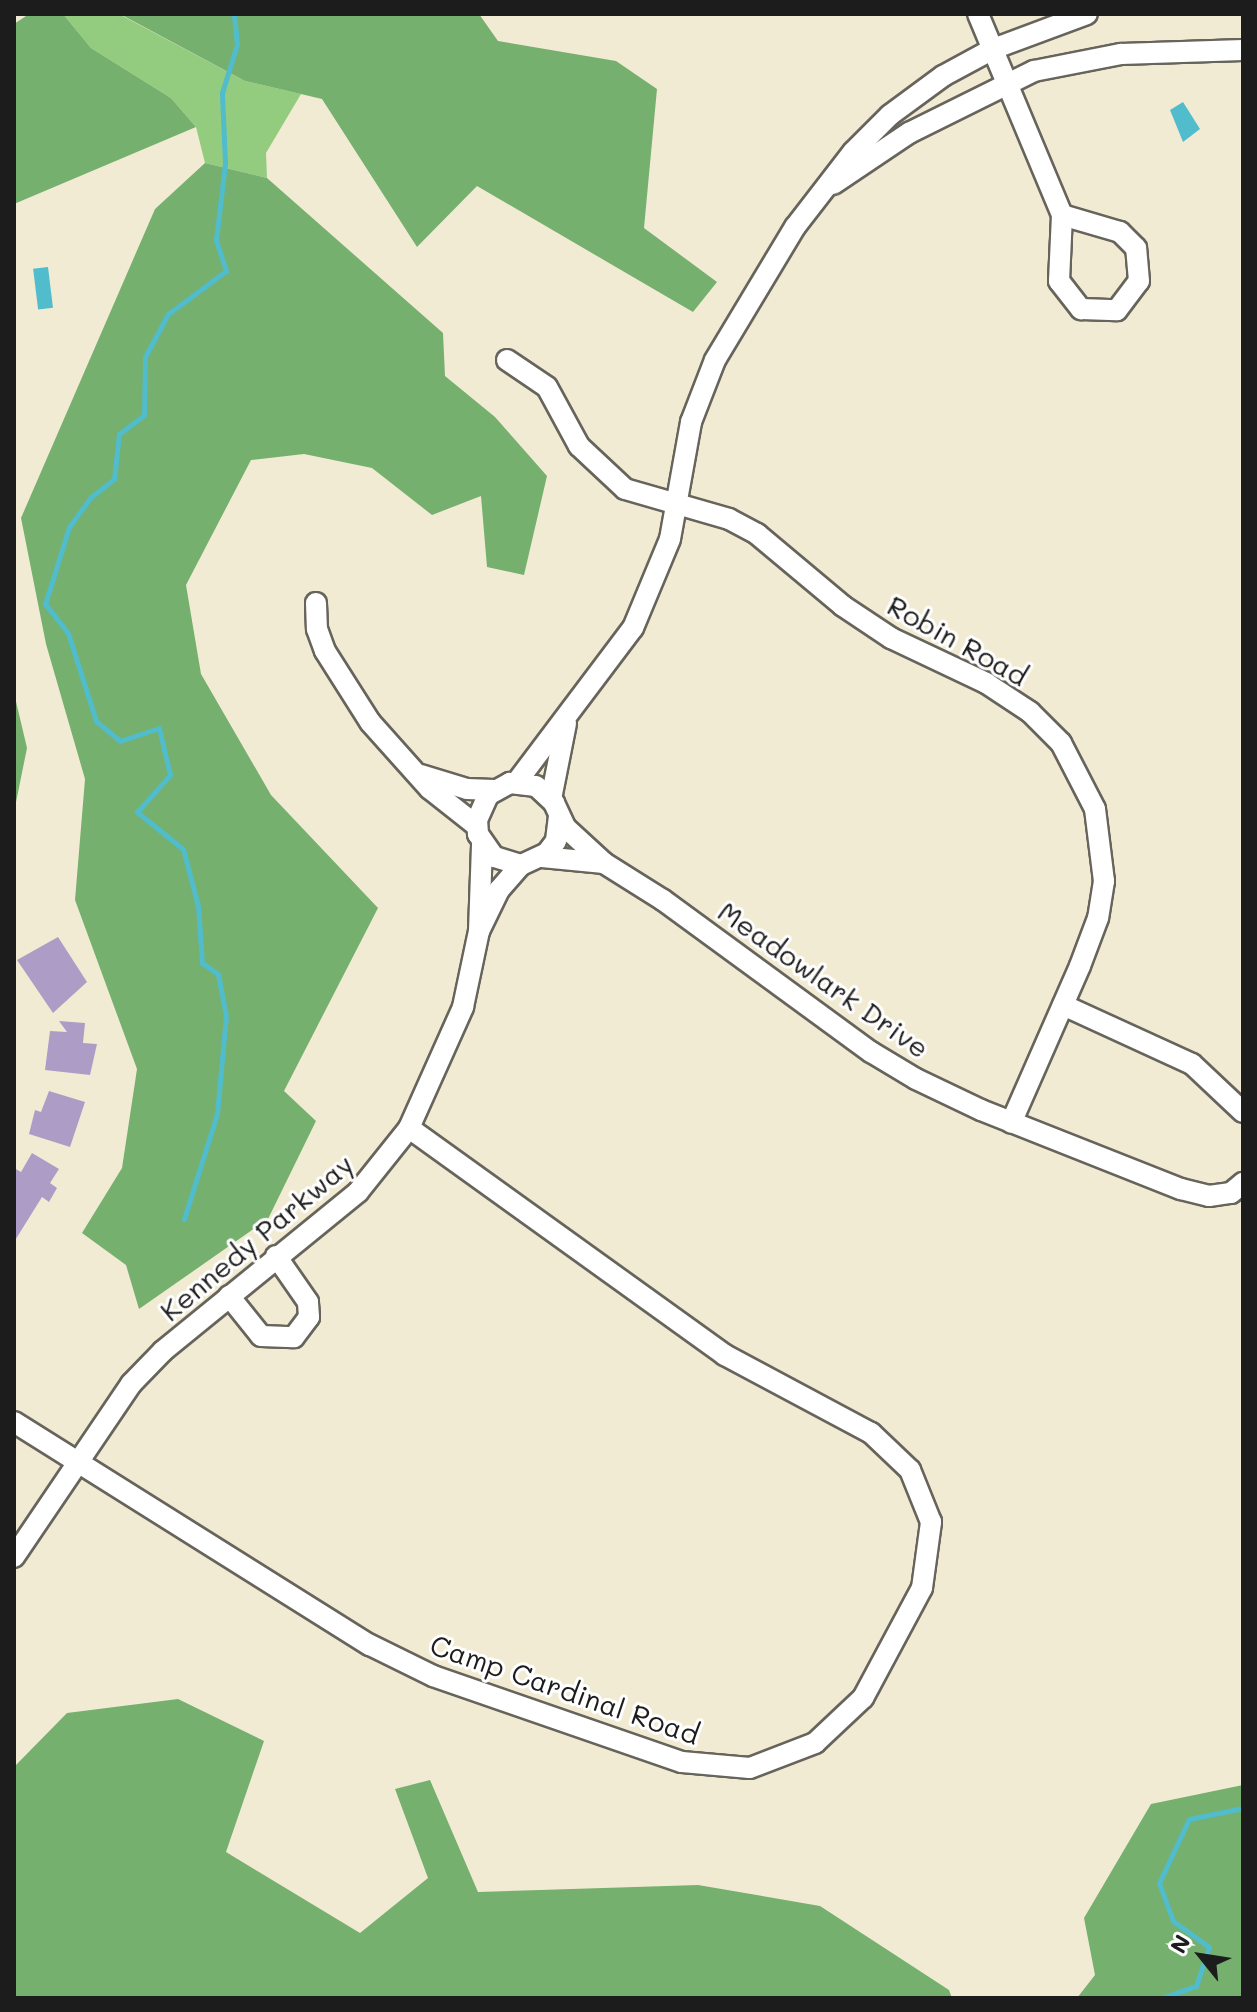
<!DOCTYPE html>
<style>
body{margin:0}
#map{position:relative;width:1257px;height:2012px;overflow:hidden;background:#f2ebd4;font-family:Mali,sans-serif}
div>[style]{position:absolute}
.green>*{inset:0;background:#93cc7f}
.forest>*{inset:0;background:#76b06e}
.water>*{inset:0;background:#50bccc;transform-origin:0 0}
.stream>*{height:5px;margin:-2.5px;padding:0 2.5px;transform-origin:2.5px;border-radius:2.5px;background:#50bccc}
.building>*{inset:0;background:#ad9cc5}
.roads{filter:drop-shadow(2px 0 #67645c) drop-shadow(-2px 0 #67645c) drop-shadow(0 2px #67645c) drop-shadow(0 -2px #67645c)}
.minor>*{height:20px;margin:-10px;padding:0 10px;transform-origin:10px;border-radius:10px;background:#fff}
span{translate:-50% -50%;white-space:nowrap;text-align:center;line-height:1.15;-webkit-text-stroke:6px #fff;paint-order:stroke}
.street-label{font-size:28px;color:#1c1c1c}
.frame{position:absolute;inset:0;border:16px solid #1c1c1c;pointer-events:none}
.north{position:absolute;left:1161px;top:1916px;width:80px;height:80px;-webkit-text-stroke:6px #fff;paint-order:stroke;rotate:300deg;font-size:22px;font-weight:700;line-height:32px;text-align:center;color:#1c1c1c}
.north::after{content:'';display:block;margin:auto;width:28px;height:36px;background:#1c1c1c;clip-path:polygon(50% 0,100% 100%,50% 72%,0 100%)}
</style>
<div id="map">
<div class="green">
<div style="clip-path:polygon(63px 14px,119px 14px,245px 81px,301px 94px,266px 153px,267px 178px,205px 163px,196px 127px,171px 98px,91px 48px)"></div>
</div>
<div class="forest">
<div style="clip-path:polygon(29px 14px,63px 14px,91px 48px,171px 98px,196px 127px,14px 204px,14px 24px)"></div>
<div style="clip-path:polygon(120px 14px,479px 14px,498px 41px,616px 61px,657px 89px,644px 228px,717px 282px,693px 312px,477px 186px,417px 247px,322px 99px,245px 81px)"></div>
<div style="clip-path:polygon(205px 163px,267px 178px,443px 333px,445px 376px,495px 417px,547px 476px,524px 575px,487px 567px,481px 496px,432px 515px,372px 468px,304px 454px,251px 460px,186px 585px,201px 674px,271px 795px,378px 908px,284px 1091px,316px 1121px,268px 1219px,139px 1309px,126px 1265px,82px 1233px,122px 1168px,137px 1069px,75px 900px,85px 779px,46px 644px,21px 518px,155px 209px)"></div>
<div style="clip-path:polygon(14px 693px,27px 748px,14px 812px)"></div>
<div style="clip-path:polygon(178px 1699px,264px 1741px,226px 1852px,360px 1933px,428px 1878px,395px 1789px,430px 1780px,478px 1892px,698px 1885px,820px 1906px,949px 1990px,952px 1998px,14px 1998px,14px 1767px,67px 1713px)"></div>
<div style="clip-path:polygon(1243px 1785px,1243px 1998px,1077px 1998px,1095px 1975px,1084px 1918px,1151px 1804px)"></div>
</div>
<div class="water">
<div style="clip-path:polygon(1183px 102px,1200px 129px,1183px 142px,1170px 110px)"></div>
<div style="left:48px;top:267px;width:41px;height:15px;rotate:83deg"></div>
</div>
<div class="stream">
<div style="left:184px;top:1219px;width:110px;rotate:-72.6deg"></div>
<div style="left:217px;top:1114px;width:98px;rotate:-84.8deg"></div>
<div style="left:226px;top:1016px;width:43px;rotate:-100.8deg"></div>
<div style="left:218px;top:974px;width:19px;rotate:-145deg"></div>
<div style="left:202px;top:963px;width:57px;rotate:-94deg"></div>
<div style="left:198px;top:906px;width:59px;rotate:-104.7deg"></div>
<div style="left:183px;top:849px;width:59px;rotate:-141.2deg"></div>
<div style="left:137px;top:812px;width:50px;rotate:-48.3deg"></div>
<div style="left:170px;top:775px;width:48px;rotate:-103.2deg"></div>
<div style="left:159px;top:728px;width:41px;rotate:161.6deg"></div>
<div style="left:120px;top:741px;width:31px;rotate:-140deg"></div>
<div style="left:96px;top:721px;width:92px;rotate:-107.7deg"></div>
<div style="left:68px;top:633px;width:37px;rotate:-128deg"></div>
<div style="left:45px;top:604px;width:81px;rotate:-72.7deg"></div>
<div style="left:69px;top:527px;width:37px;rotate:-54deg"></div>
<div style="left:91px;top:497px;width:29px;rotate:-38deg"></div>
<div style="left:114px;top:479px;width:45px;rotate:-83.7deg"></div>
<div style="left:119px;top:434px;width:31px;rotate:-37deg"></div>
<div style="left:144px;top:415px;width:58px;rotate:-89deg"></div>
<div style="left:145px;top:357px;width:49px;rotate:-61.9deg"></div>
<div style="left:168px;top:314px;width:72px;rotate:-36.6deg"></div>
<div style="left:226px;top:271px;width:33px;rotate:-108deg"></div>
<div style="left:216px;top:240px;width:78px;rotate:-83.3deg"></div>
<div style="left:225px;top:163px;width:70px;rotate:-92.5deg"></div>
<div style="left:222px;top:93px;width:51px;rotate:-73deg"></div>
<div style="left:237px;top:44px;width:30px;rotate:-96deg"></div>
<div style="left:1161px;top:1998px;width:37px;rotate:-19deg"></div>
<div style="left:1196px;top:1986px;width:41px;rotate:-71.6deg"></div>
<div style="left:1209px;top:1947px;width:44px;rotate:-144.2deg"></div>
<div style="left:1173px;top:1921px;width:40px;rotate:-110.2deg"></div>
<div style="left:1159px;top:1883px;width:71px;rotate:-64.9deg"></div>
<div style="left:1189px;top:1819px;width:55px;rotate:-11.5deg"></div>
</div>
<div class="building">
<div style="clip-path:polygon(58px 937px,87px 982px,53px 1013px,17px 960px)"></div>
<div style="clip-path:polygon(59px 1021px,85px 1023px,83px 1043px,97px 1044px,90px 1075px,45px 1070px,50px 1031px,67px 1032px)"></div>
<div style="clip-path:polygon(49px 1091px,85px 1102px,70px 1147px,29px 1134px,35px 1110px,41px 1112px)"></div>
<div style="clip-path:polygon(32px 1153px,59px 1169px,50px 1183px,57px 1188px,49px 1202px,42px 1197px,14px 1242px,14px 1168px,21px 1172px)"></div>
</div>
<div class="roads">
<div class="minor">
<div style="left:978px;top:14px;width:218px;rotate:67.3deg"></div>
<div style="left:1062px;top:215px;width:66px;rotate:92.6deg"></div>
<div style="left:1059px;top:281px;width:36px;rotate:52deg"></div>
<div style="left:1081px;top:309px;width:36px;rotate:2deg"></div>
<div style="left:1117px;top:310px;width:36px;rotate:-53deg"></div>
<div style="left:1139px;top:281px;width:33px;rotate:-95deg"></div>
<div style="left:1136px;top:248px;width:23px;rotate:-135deg"></div>
<div style="left:1120px;top:232px;width:60px;rotate:-163.7deg"></div>
<div style="left:833px;top:184px;width:92px;rotate:-33.9deg"></div>
<div style="left:909px;top:133px;width:140px;rotate:-26.4deg"></div>
<div style="left:1034px;top:71px;width:89px;rotate:-11.1deg"></div>
<div style="left:1121px;top:54px;width:122px;rotate:-1.9deg"></div>
<div style="left:507px;top:360px;width:48px;rotate:34deg"></div>
<div style="left:547px;top:387px;width:67px;rotate:61.5deg"></div>
<div style="left:579px;top:446px;width:63px;rotate:43.1deg"></div>
<div style="left:625px;top:489px;width:108px;rotate:16.1deg"></div>
<div style="left:729px;top:519px;width:32px;rotate:28deg"></div>
<div style="left:757px;top:534px;width:112px;rotate:39.9deg"></div>
<div style="left:843px;top:606px;width:58px;rotate:33.7deg"></div>
<div style="left:891px;top:638px;width:105px;rotate:25.3deg"></div>
<div style="left:986px;top:683px;width:53px;rotate:33.4deg"></div>
<div style="left:1030px;top:712px;width:44px;rotate:45deg"></div>
<div style="left:1061px;top:743px;width:74px;rotate:62.7deg"></div>
<div style="left:1095px;top:809px;width:73px;rotate:82.9deg"></div>
<div style="left:1104px;top:881px;width:37px;rotate:99deg"></div>
<div style="left:1098px;top:918px;width:51px;rotate:110.6deg"></div>
<div style="left:1080px;top:966px;width:171px;rotate:113.7deg"></div>
<div style="left:316px;top:603px;width:26px;rotate:88deg"></div>
<div style="left:317px;top:629px;width:23px;rotate:70deg"></div>
<div style="left:325px;top:651px;width:84px;rotate:57.6deg"></div>
<div style="left:370px;top:722px;width:90px;rotate:48.2deg"></div>
<div style="left:430px;top:789px;width:60px;rotate:38.2deg"></div>
<div style="left:421px;top:775px;width:48px;rotate:16.9deg"></div>
<div style="left:467px;top:789px;width:27px;rotate:2deg"></div>
<div style="left:516px;top:783px;width:194px;rotate:-53deg"></div>
<div style="left:633px;top:628px;width:96px;rotate:-67.4deg"></div>
<div style="left:670px;top:539px;width:119px;rotate:-79.8deg"></div>
<div style="left:691px;top:422px;width:66px;rotate:-68.8deg"></div>
<div style="left:715px;top:360px;width:155px;rotate:-59deg"></div>
<div style="left:795px;top:227px;width:95px;rotate:-52.3deg"></div>
<div style="left:853px;top:152px;width:52px;rotate:-45deg"></div>
<div style="left:890px;top:115px;width:66px;rotate:-36.3deg"></div>
<div style="left:943px;top:76px;width:57px;rotate:-28.4deg"></div>
<div style="left:993px;top:49px;width:100px;rotate:-20.4deg"></div>
<div style="left:551px;top:799px;width:77px;rotate:-78.8deg"></div>
<div style="left:559px;top:816px;width:25px;rotate:97deg"></div>
<div style="left:556px;top:841px;width:15px;rotate:127deg"></div>
<div style="left:547px;top:853px;width:29px;rotate:155deg"></div>
<div style="left:521px;top:865px;width:28px;rotate:-163deg"></div>
<div style="left:494px;top:857px;width:28px;rotate:-125deg"></div>
<div style="left:478px;top:834px;width:14px;rotate:-94deg"></div>
<div style="left:477px;top:820px;width:27px;rotate:-66deg"></div>
<div style="left:488px;top:795px;width:25px;rotate:-29deg"></div>
<div style="left:510px;top:783px;width:26px;rotate:7deg"></div>
<div style="left:536px;top:786px;width:25px;rotate:43deg"></div>
<div style="left:554px;top:803px;width:26px;rotate:65deg"></div>
<div style="left:565px;top:827px;width:53px;rotate:42.7deg"></div>
<div style="left:604px;top:863px;width:70px;rotate:32.1deg"></div>
<div style="left:663px;top:900px;width:258px;rotate:36.2deg"></div>
<div style="left:871px;top:1052px;width:52px;rotate:31deg"></div>
<div style="left:916px;top:1079px;width:72px;rotate:25.5deg"></div>
<div style="left:981px;top:1110px;width:215px;rotate:21.6deg"></div>
<div style="left:1181px;top:1189px;width:29px;rotate:14deg"></div>
<div style="left:1209px;top:1196px;width:22px;rotate:-8deg"></div>
<div style="left:1231px;top:1193px;width:16px;rotate:-40deg"></div>
<div style="left:542px;top:857px;width:62px;rotate:5.5deg"></div>
<div style="left:479px;top:931px;width:46px;rotate:-64deg"></div>
<div style="left:499px;top:890px;width:33px;rotate:-49deg"></div>
<div style="left:1063px;top:1005px;width:142px;rotate:24.6deg"></div>
<div style="left:1192px;top:1064px;width:70px;rotate:43.3deg"></div>
<div style="left:229px;top:1296px;width:51px;rotate:51.3deg"></div>
<div style="left:261px;top:1336px;width:33px;rotate:2deg"></div>
<div style="left:294px;top:1337px;width:25px;rotate:-53deg"></div>
<div style="left:309px;top:1317px;width:15px;rotate:-94deg"></div>
<div style="left:308px;top:1302px;width:56px;rotate:-124.8deg"></div>
<div style="left:14px;top:1422px;width:420px;rotate:32.1deg"></div>
<div style="left:370px;top:1645px;width:70px;rotate:26.2deg"></div>
<div style="left:433px;top:1676px;width:263px;rotate:19.1deg"></div>
<div style="left:682px;top:1762px;width:68px;rotate:5deg"></div>
<div style="left:750px;top:1768px;width:70px;rotate:-21deg"></div>
<div style="left:815px;top:1743px;width:66px;rotate:-43.2deg"></div>
<div style="left:863px;top:1698px;width:125px;rotate:-61.8deg"></div>
<div style="left:922px;top:1588px;width:67px;rotate:-82.2deg"></div>
<div style="left:931px;top:1522px;width:56px;rotate:-112deg"></div>
<div style="left:910px;top:1470px;width:54px;rotate:-136.5deg"></div>
<div style="left:871px;top:1433px;width:166px;rotate:-151.9deg"></div>
<div style="left:725px;top:1355px;width:389px;rotate:-144.3deg"></div>
<div style="left:14px;top:1557px;width:209px;rotate:-55.9deg"></div>
<div style="left:131px;top:1384px;width:46px;rotate:-45.9deg"></div>
<div style="left:163px;top:1351px;width:252px;rotate:-39.2deg"></div>
<div style="left:358px;top:1192px;width:82px;rotate:-51.4deg"></div>
<div style="left:409px;top:1128px;width:133px;rotate:-65.9deg"></div>
<div style="left:463px;top:1007px;width:78px;rotate:-78.1deg"></div>
<div style="left:479px;top:931px;width:88px;rotate:-88deg"></div>
</div>
</div>
<div class="street-label">
<span style="left:958px;top:640px;rotate:29deg">Robin Road</span>
<span style="left:824px;top:979px;rotate:35deg">Meadowlark Drive</span>
<span style="left:256px;top:1237px;rotate:-40deg">Kennedy Parkway</span>
<span style="left:565px;top:1689px;rotate:19deg">Camp Cardinal Road</span>
</div>
<div class="frame"></div>
<div class="north">N</div>
</div>
